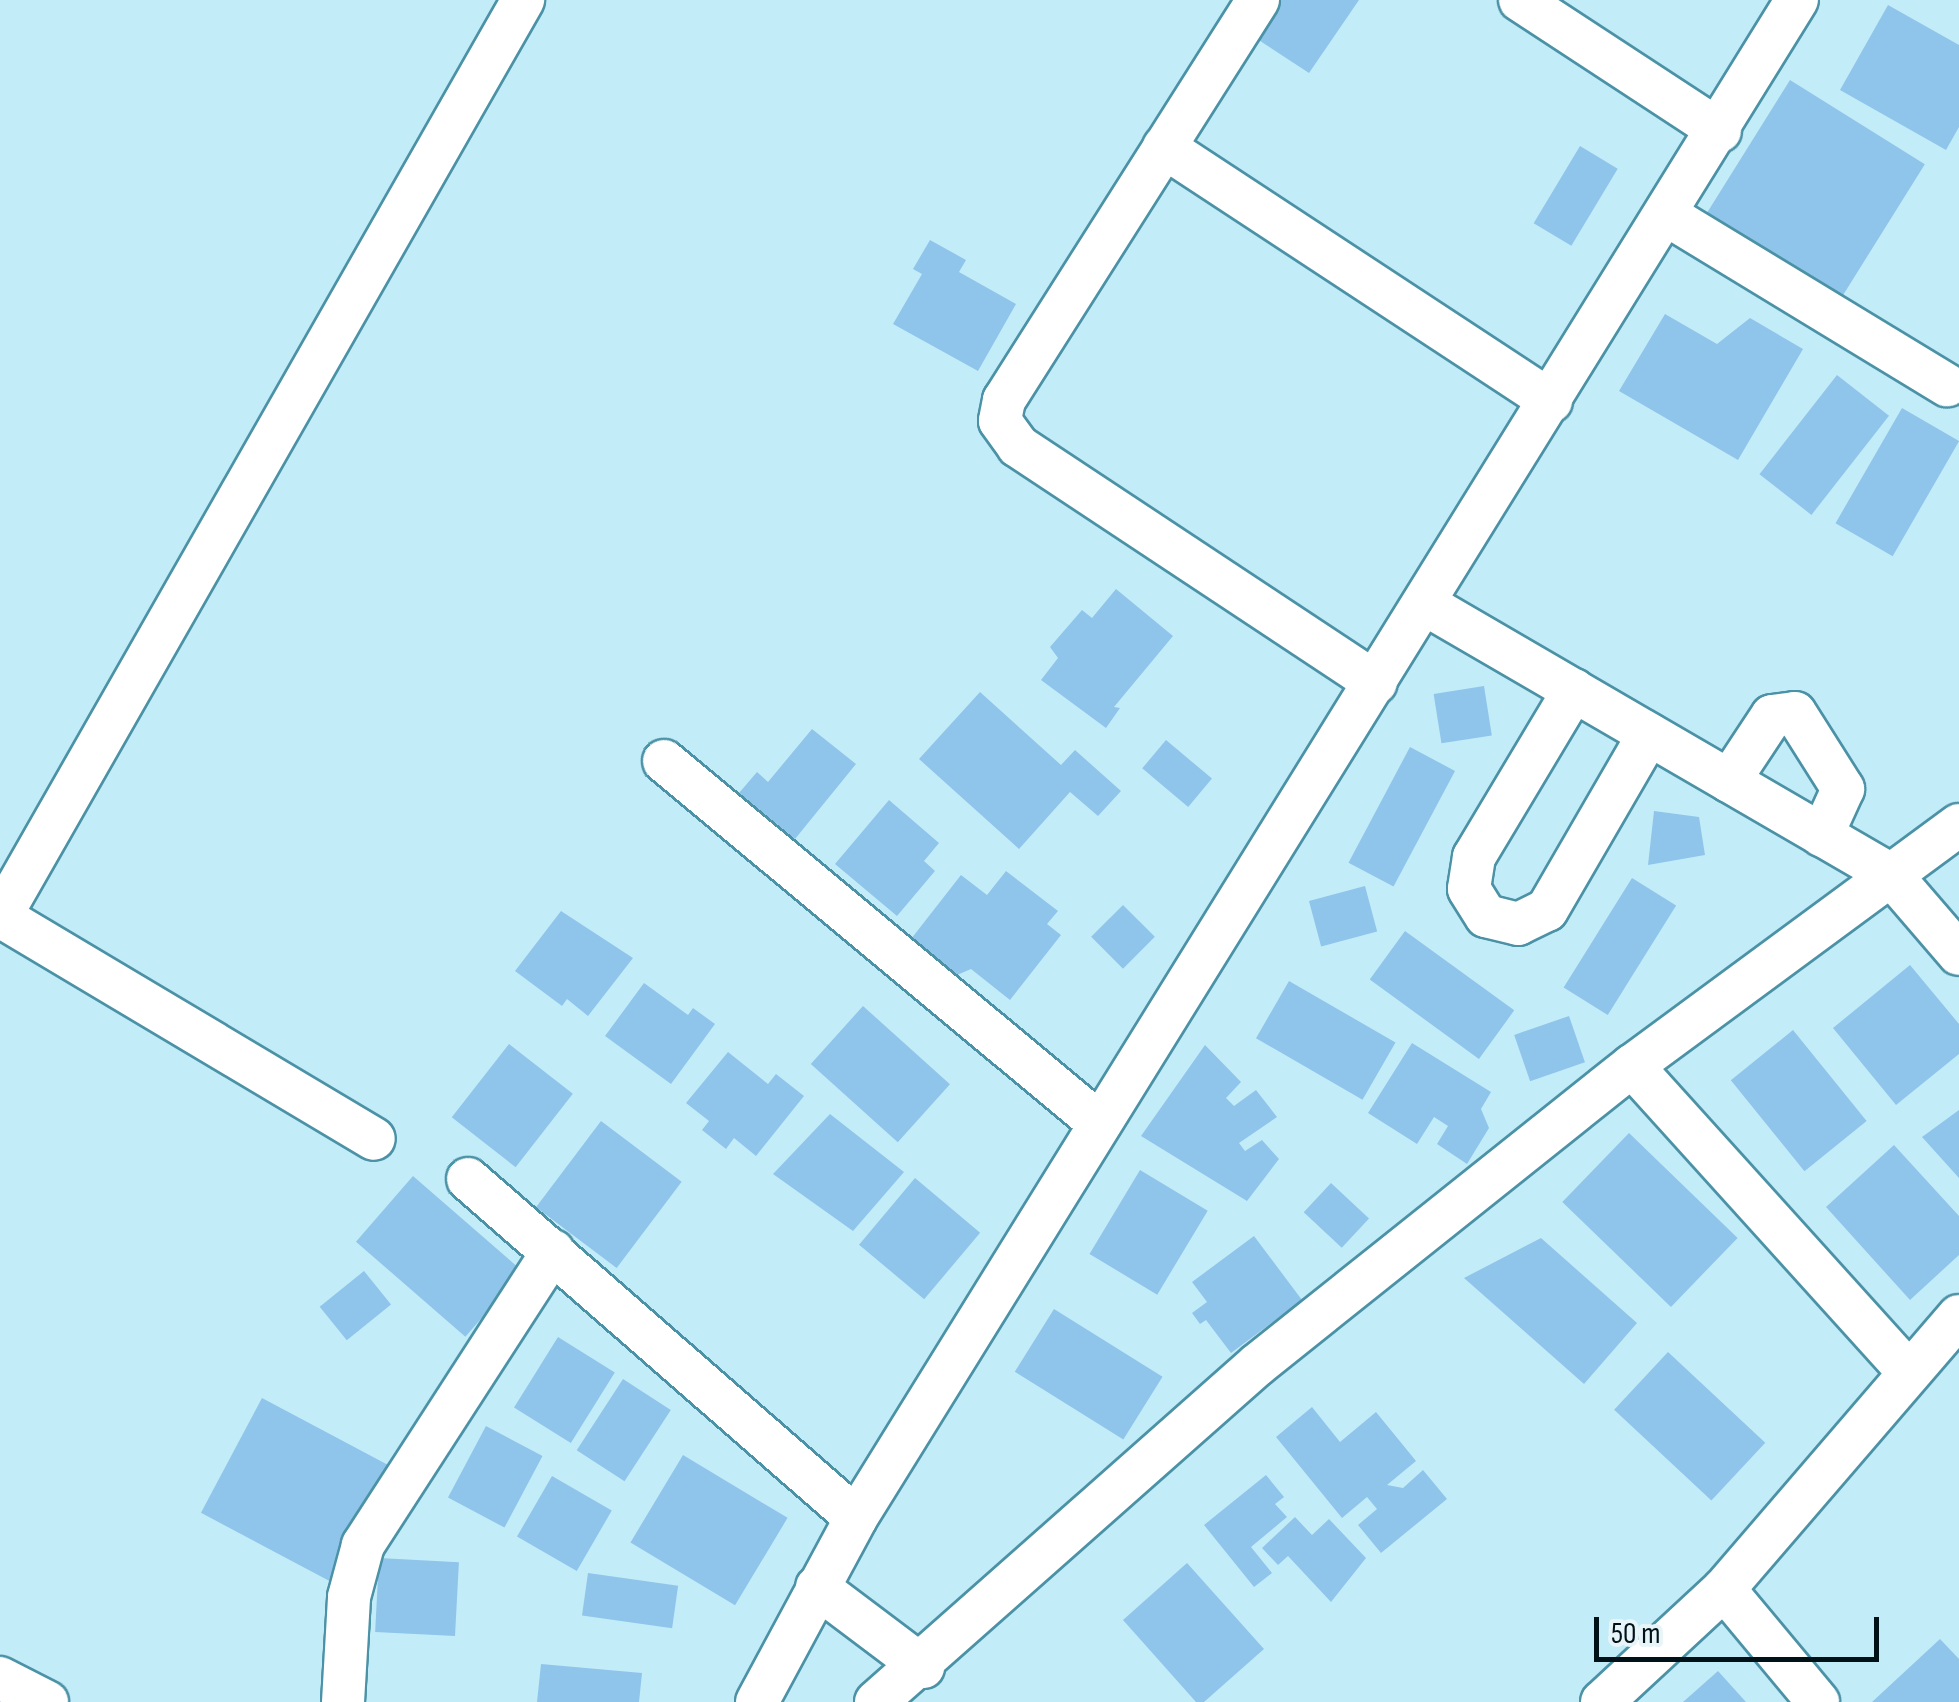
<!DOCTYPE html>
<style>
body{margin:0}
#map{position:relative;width:1959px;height:1702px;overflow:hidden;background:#c3ecf9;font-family:"Sofia Sans Condensed",sans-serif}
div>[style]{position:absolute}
.building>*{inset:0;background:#8fc5ea;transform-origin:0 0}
.roads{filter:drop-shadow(2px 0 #4b92a6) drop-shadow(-2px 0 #4b92a6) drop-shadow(0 2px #4b92a6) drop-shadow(0 -2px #4b92a6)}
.minor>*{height:42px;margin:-21px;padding:0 21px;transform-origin:21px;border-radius:21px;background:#fff}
span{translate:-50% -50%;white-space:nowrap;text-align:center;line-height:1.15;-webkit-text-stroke:9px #e7f4f8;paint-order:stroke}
.scale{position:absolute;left:1594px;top:1617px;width:285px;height:45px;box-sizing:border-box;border:5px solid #001117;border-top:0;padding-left:12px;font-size:30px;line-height:35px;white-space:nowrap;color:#001117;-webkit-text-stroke:8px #e7f4f8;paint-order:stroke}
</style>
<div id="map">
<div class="building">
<div style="clip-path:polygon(1275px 0,1359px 0,1309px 73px,1251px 35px)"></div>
<div style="clip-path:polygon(1888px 5px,1959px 45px,1959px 127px,1946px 150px,1840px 90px)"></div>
<div style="left:1790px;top:80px;width:159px;height:158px;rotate:32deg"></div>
<div style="left:1580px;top:146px;width:44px;height:90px;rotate:31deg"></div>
<div style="clip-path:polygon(930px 240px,966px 260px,959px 272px,1016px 304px,978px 371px,893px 324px,922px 274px,913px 269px)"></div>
<div style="clip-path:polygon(1665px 314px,1717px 344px,1750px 318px,1803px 349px,1738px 460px,1619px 391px)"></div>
<div style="left:1837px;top:375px;width:66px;height:126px;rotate:38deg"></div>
<div style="left:1902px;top:408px;width:66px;height:133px;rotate:30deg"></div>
<div style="clip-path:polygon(1116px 589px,1173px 636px,1114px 707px,1120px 708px,1106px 728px,1041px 680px,1058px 658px,1050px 647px,1082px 610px,1092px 618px)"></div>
<div style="left:1484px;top:686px;width:50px;height:51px;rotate:81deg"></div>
<div style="clip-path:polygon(980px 692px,1061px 765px,1075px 750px,1121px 791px,1098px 816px,1070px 792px,1019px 849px,919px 759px)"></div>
<div style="clip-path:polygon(812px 729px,856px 764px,795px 839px,739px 793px,757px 772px,768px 782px)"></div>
<div style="left:1166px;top:740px;width:60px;height:37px;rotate:40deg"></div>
<div style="left:1410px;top:747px;width:51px;height:131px;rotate:28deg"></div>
<div style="clip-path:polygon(889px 800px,939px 843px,924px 861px,935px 871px,897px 916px,835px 864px)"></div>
<div style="clip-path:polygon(1654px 811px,1699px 817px,1705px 855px,1648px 865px)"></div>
<div style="clip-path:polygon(1006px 871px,1058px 911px,1047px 924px,1061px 935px,1010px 1000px,971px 969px,957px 975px,911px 939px,961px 875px,987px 895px)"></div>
<div style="left:1632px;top:878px;width:52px;height:129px;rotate:32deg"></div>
<div style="left:1365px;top:886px;width:47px;height:58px;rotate:75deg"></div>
<div style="left:1123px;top:905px;width:45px;height:45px;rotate:45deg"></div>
<div style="clip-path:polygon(561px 911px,633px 958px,588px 1016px,567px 999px,562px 1006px,515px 971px)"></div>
<div style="left:1405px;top:931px;width:135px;height:60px;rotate:36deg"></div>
<div style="clip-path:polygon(1910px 965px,1959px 1024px,1959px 1054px,1896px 1105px,1833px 1028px)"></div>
<div style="left:1289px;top:981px;width:123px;height:66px;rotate:30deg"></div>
<div style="clip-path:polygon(644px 983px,688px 1015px,693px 1008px,715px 1024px,671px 1084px,605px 1036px)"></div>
<div style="left:863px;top:1006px;width:117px;height:78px;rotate:42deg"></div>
<div style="left:1569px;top:1016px;width:49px;height:58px;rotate:71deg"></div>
<div style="left:1793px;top:1030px;width:117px;height:80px;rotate:51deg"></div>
<div style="clip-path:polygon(1412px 1043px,1491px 1092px,1481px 1109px,1489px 1128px,1467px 1164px,1437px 1144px,1448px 1126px,1434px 1117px,1417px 1144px,1368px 1113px)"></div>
<div style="left:509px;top:1044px;width:81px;height:93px;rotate:38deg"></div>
<div style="clip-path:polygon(1205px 1045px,1241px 1082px,1226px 1098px,1234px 1106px,1256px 1090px,1277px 1117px,1239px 1143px,1245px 1151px,1262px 1140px,1279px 1159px,1247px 1201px,1141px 1136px)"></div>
<div style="clip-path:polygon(728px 1052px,768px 1084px,776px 1074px,804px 1096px,756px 1156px,734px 1138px,726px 1149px,702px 1130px,709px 1121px,686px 1103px)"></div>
<div style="clip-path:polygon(1959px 1110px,1959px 1178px,1922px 1137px)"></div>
<div style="clip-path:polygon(830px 1114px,904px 1172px,853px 1231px,773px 1174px)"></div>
<div style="left:601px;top:1121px;width:101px;height:108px;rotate:37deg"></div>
<div style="left:1629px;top:1133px;width:151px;height:96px;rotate:44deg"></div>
<div style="clip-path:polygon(1894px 1145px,1959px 1216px,1959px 1255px,1910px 1300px,1826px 1207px)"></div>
<div style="left:1140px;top:1170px;width:79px;height:98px;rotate:31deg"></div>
<div style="left:413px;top:1176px;width:145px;height:87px;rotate:41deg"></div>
<div style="left:915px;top:1178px;width:85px;height:87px;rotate:40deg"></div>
<div style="left:1331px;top:1183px;width:52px;height:40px;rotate:43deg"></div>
<div style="clip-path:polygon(1254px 1236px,1302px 1300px,1231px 1353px,1206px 1320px,1200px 1324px,1192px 1313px,1207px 1302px,1192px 1282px)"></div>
<div style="clip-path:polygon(1541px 1238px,1637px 1323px,1584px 1384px,1464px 1278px)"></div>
<div style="left:364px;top:1271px;width:43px;height:57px;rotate:51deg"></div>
<div style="left:1054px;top:1309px;width:128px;height:74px;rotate:32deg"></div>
<div style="left:558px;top:1337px;width:67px;height:83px;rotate:32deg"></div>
<div style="left:1668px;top:1352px;width:133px;height:79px;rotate:43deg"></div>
<div style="left:623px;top:1379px;width:57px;height:85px;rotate:33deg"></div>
<div style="left:262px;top:1398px;width:145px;height:130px;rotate:28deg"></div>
<div style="clip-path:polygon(1312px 1407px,1340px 1442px,1376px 1412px,1416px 1461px,1387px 1485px,1403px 1488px,1423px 1470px,1447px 1499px,1381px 1553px,1358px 1525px,1377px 1509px,1367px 1497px,1342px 1518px,1276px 1437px)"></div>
<div style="left:486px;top:1426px;width:64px;height:81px;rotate:28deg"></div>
<div style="left:683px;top:1455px;width:122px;height:102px;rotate:31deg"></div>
<div style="clip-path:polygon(1266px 1475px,1284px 1497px,1275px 1504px,1287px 1517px,1251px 1547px,1272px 1573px,1254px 1587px,1204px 1525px)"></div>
<div style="left:552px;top:1476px;width:69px;height:70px;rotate:30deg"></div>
<div style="clip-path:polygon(1295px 1517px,1312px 1535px,1329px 1519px,1366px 1558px,1331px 1602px,1288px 1556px,1278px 1565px,1262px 1548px)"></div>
<div style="left:379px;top:1558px;width:80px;height:74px;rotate:3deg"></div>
<div style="clip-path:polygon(1187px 1563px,1264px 1649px,1204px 1702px,1196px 1702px,1123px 1620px)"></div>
<div style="left:588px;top:1573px;width:91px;height:43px;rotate:8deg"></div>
<div style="clip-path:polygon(1940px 1639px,1959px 1659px,1959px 1702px,1872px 1702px)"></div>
<div style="clip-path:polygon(541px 1664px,642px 1673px,639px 1702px,537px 1702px)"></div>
<div style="clip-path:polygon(1718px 1671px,1746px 1702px,1683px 1702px)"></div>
</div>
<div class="roads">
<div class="minor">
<div style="left:1258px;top:0;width:474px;rotate:122.4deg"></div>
<div style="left:1004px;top:400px;width:21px;rotate:101deg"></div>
<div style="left:1000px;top:421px;width:31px;rotate:54deg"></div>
<div style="left:1018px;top:446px;width:429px;rotate:33.5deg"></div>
<div style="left:1520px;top:0;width:239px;rotate:33.2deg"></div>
<div style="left:1164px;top:147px;width:463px;rotate:33.3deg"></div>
<div style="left:1667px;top:215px;width:328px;rotate:31.3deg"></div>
<div style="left:1425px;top:604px;width:539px;rotate:30.18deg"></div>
<div style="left:1891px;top:875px;width:104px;rotate:49.3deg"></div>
<div style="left:1574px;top:690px;width:195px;rotate:120.9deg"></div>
<div style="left:1474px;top:857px;width:32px;rotate:99deg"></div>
<div style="left:1469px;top:889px;width:32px;rotate:58deg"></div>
<div style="left:1486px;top:916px;width:33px;rotate:14deg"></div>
<div style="left:1518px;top:924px;width:32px;rotate:-26deg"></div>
<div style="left:1547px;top:910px;width:203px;rotate:-59.9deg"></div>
<div style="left:664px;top:761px;width:567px;rotate:39.78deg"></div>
<div style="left:1729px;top:781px;width:78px;rotate:-56.5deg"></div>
<div style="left:1772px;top:716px;width:23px;rotate:-7deg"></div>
<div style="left:1795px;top:713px;width:90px;rotate:57.7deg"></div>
<div style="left:1843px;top:789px;width:51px;rotate:114.5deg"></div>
<div style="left:0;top:916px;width:435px;rotate:30.8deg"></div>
<div style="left:0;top:917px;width:1056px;rotate:-60.3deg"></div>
<div style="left:1632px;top:1066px;width:410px;rotate:47.9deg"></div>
<div style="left:468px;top:1179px;width:515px;rotate:41.14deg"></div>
<div style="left:817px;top:1587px;width:133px;rotate:37deg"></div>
<div style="left:1724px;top:1589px;width:147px;rotate:50.2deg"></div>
<div style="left:0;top:1678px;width:53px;rotate:27.1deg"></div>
<div style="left:343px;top:1702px;width:105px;rotate:-86.7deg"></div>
<div style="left:349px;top:1597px;width:54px;rotate:-74.9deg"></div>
<div style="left:363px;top:1545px;width:350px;rotate:-57.1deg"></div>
<div style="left:757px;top:1702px;width:209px;rotate:-61.7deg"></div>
<div style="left:856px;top:1518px;width:1786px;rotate:-58.21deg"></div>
<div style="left:876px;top:1702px;width:509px;rotate:-41.49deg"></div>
<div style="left:1257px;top:1365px;width:480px;rotate:-38.6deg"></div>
<div style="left:1632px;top:1066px;width:406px;rotate:-36.4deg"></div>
<div style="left:1602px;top:1702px;width:166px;rotate:-42.8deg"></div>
<div style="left:1724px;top:1589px;width:360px;rotate:-49.3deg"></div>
</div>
</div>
<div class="scale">50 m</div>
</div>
